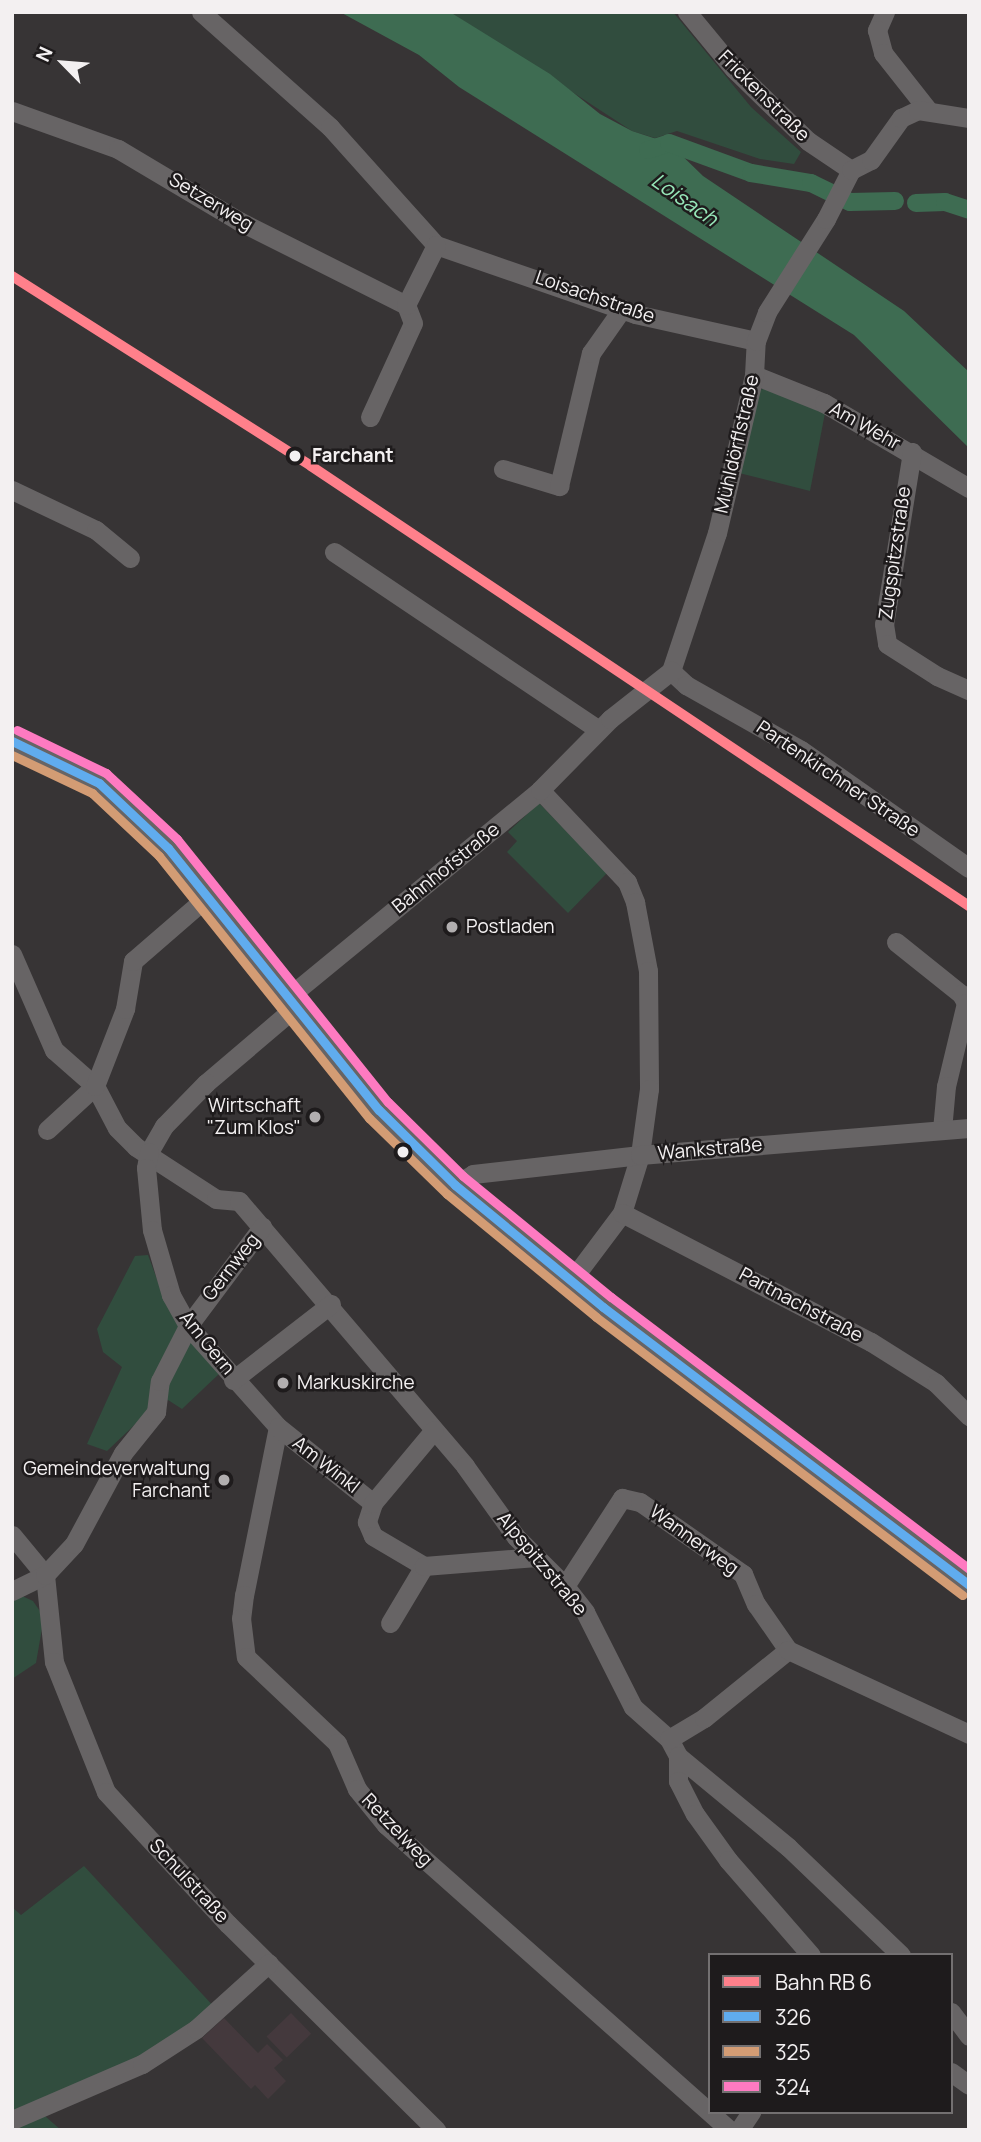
<!DOCTYPE html>
<meta charset="utf-8">
<style>
body{margin:0}
#map{position:relative;width:981px;height:2142px;overflow:hidden;background:#373435;font-family:Manrope,sans-serif}
div>[style]{position:absolute}
.built>*{inset:0;background:#44393d;transform-origin:0 0}
.green>*{inset:0;background:#314d3e}
.water>*{inset:0;background:#3e6c52}
.canal>*{height:18px;margin:-9px;padding:0 9px;transform-origin:9px;border-radius:9px;background:#3e6c52}
.minor>*{height:19px;margin:-9.5px;padding:0 9.5px;transform-origin:9.5px;border-radius:9.5px;background:#676465}
.bus-1>*{height:9px;margin:-4.5px;padding:0 4.5px;transform-origin:4.5px;border-radius:4.5px;background:#60acee}
.bus-2>*{height:9px;margin:-4.5px;padding:0 4.5px;transform-origin:4.5px;border-radius:4.5px;background:#d39c74}
.bus-3>*{height:9px;margin:-4.5px;padding:0 4.5px;transform-origin:4.5px;border-radius:4.5px;background:#fe7ac1}
.rail-1>*{height:10px;margin:-5px;padding:0 5px;transform-origin:5px;border-radius:5px;background:#ff808b}
.dots>*{width:19px;height:19px;translate:-50% -50%;box-sizing:border-box;border:4px solid #1e1b1c;border-radius:50%}
span{translate:-50% -50%;white-space:nowrap;text-align:center;line-height:1.15;-webkit-text-stroke:5px #1e1b1c;paint-order:stroke}
.street-label{font-size:19px;color:#f3f0f1}
.stop-label{font-size:19px;color:#f3f0f1;font-weight:700}
.left{translate:0 -50%;text-align:left}
.poi-label{font-size:19px;color:#f3f0f1}
.right{translate:-100% -50%;text-align:right}
.water-label{font-size:21px;color:#97e7b9;font-style:italic}
.frame{position:absolute;inset:0;border:14px solid #f3f0f1;pointer-events:none}
.legend{position:absolute;left:708px;top:1953px;width:245px;height:161px;box-sizing:border-box;background:#1e1b1c;border:2px solid #737071;margin:0;padding:9px 12px;list-style:none;font-size:21px;color:#f3f0f1}
.legend li{display:flex;align-items:center;gap:14px;height:35px}
.legend b{width:35px;border:2px solid #737071}
.north{position:absolute;left:28px;top:28px;width:70px;height:70px;-webkit-text-stroke:5px #1e1b1c;paint-order:stroke;rotate:295deg;font-size:19px;font-weight:700;line-height:28px;text-align:center;color:#f3f0f1}
.north::after{content:'';display:block;margin:auto;width:24px;height:32px;background:#f3f0f1;clip-path:polygon(50% 0,100% 100%,50% 72%,0 100%)}
</style>
<div id="map">
<div class="built">
<div style="left:291px;top:2013px;width:29px;height:34px;rotate:46deg"></div>
<div style="clip-path:polygon(224px 2018px,258px 2053px,267px 2044px,283px 2060px,274px 2068px,286px 2081px,268px 2099px,255px 2085px,251px 2089px,202px 2038px)"></div>
</div>
<div class="green">
<div style="clip-path:polygon(450px 12px,673px 12px,751px 107px,801px 152px,794px 164px,760px 159px,677px 131px,655px 138px,632px 131px)"></div>
<div style="clip-path:polygon(767px 388px,825px 413px,810px 491px,739px 473px,759px 390px)"></div>
<div style="clip-path:polygon(539px 803px,607px 873px,568px 913px,507px 852px,517px 841px,508px 832px)"></div>
<div style="clip-path:polygon(148px 1255px,167px 1306px,220px 1373px,182px 1409px,168px 1400px,148px 1412px,107px 1451px,87px 1444px,122px 1367px,103px 1352px,97px 1329px,135px 1256px)"></div>
<div style="clip-path:polygon(20px 1595px,33px 1601px,44px 1617px,36px 1663px,12px 1679px,12px 1599px)"></div>
<div style="clip-path:polygon(84px 1866px,216px 2009px,196px 2029px,38px 2110px,61px 2130px,12px 2130px,12px 1907px,21px 1915px)"></div>
</div>
<div class="water">
<div style="clip-path:polygon(340px 12px,450px 12px,550px 74px,600px 114px,632px 131px,669px 143px,703px 176px,904px 311px,969px 372px,969px 448px,854px 335px,459px 87px,419px 55px)"></div>
</div>
<div class="canal">
<div style="left:648px;top:150px;width:22px;rotate:-18deg"></div>
<div style="left:669px;top:143px;width:87px;rotate:20.1deg"></div>
<div style="left:751px;top:173px;width:61px;rotate:9.5deg"></div>
<div style="left:811px;top:183px;width:43px;rotate:26deg"></div>
<div style="left:850px;top:202px;width:45px;rotate:-1.3deg"></div>
<div style="left:916px;top:203px;width:29px;rotate:-2deg"></div>
<div style="left:945px;top:202px;width:25px;rotate:18deg"></div>
</div>
<div class="minor">
<div style="left:201px;top:12px;width:173px;rotate:41.7deg"></div>
<div style="left:330px;top:127px;width:159px;rotate:48.1deg"></div>
<div style="left:436px;top:245px;width:211px;rotate:19.1deg"></div>
<div style="left:635px;top:314px;width:124px;rotate:12.6deg"></div>
<div style="left:687px;top:12px;width:74px;rotate:50.5deg"></div>
<div style="left:734px;top:69px;width:103px;rotate:44.2deg"></div>
<div style="left:808px;top:141px;width:52px;rotate:34deg"></div>
<div style="left:885px;top:12px;width:20px;rotate:114deg"></div>
<div style="left:877px;top:30px;width:24px;rotate:75deg"></div>
<div style="left:883px;top:53px;width:73px;rotate:51.7deg"></div>
<div style="left:12px;top:111px;width:113px;rotate:19.7deg"></div>
<div style="left:118px;top:149px;width:141px;rotate:30.8deg"></div>
<div style="left:239px;top:221px;width:187px;rotate:26.7deg"></div>
<div style="left:754px;top:375px;width:75px;rotate:21.8deg"></div>
<div style="left:824px;top:403px;width:168px;rotate:30.4deg"></div>
<div style="left:370px;top:417px;width:103px;rotate:-65.4deg"></div>
<div style="left:413px;top:323px;width:19px;rotate:-111deg"></div>
<div style="left:406px;top:305px;width:67px;rotate:-63.4deg"></div>
<div style="left:912px;top:452px;width:174px;rotate:99.2deg"></div>
<div style="left:884px;top:624px;width:20px;rotate:81deg"></div>
<div style="left:887px;top:644px;width:59px;rotate:32.6deg"></div>
<div style="left:937px;top:676px;width:35px;rotate:24deg"></div>
<div style="left:503px;top:469px;width:59px;rotate:16.9deg"></div>
<div style="left:559px;top:486px;width:137px;rotate:-76.5deg"></div>
<div style="left:591px;top:353px;width:54px;rotate:-54.8deg"></div>
<div style="left:12px;top:490px;width:93px;rotate:25.5deg"></div>
<div style="left:96px;top:530px;width:44px;rotate:39.5deg"></div>
<div style="left:334px;top:552px;width:319px;rotate:33.9deg"></div>
<div style="left:671px;top:671px;width:145px;rotate:-71.6deg"></div>
<div style="left:717px;top:533px;width:162px;rotate:-76.8deg"></div>
<div style="left:754px;top:375px;width:34px;rotate:-87deg"></div>
<div style="left:756px;top:341px;width:31px;rotate:-69deg"></div>
<div style="left:767px;top:312px;width:110px;rotate:-57.6deg"></div>
<div style="left:826px;top:219px;width:55px;rotate:-63deg"></div>
<div style="left:851px;top:170px;width:22px;rotate:-27deg"></div>
<div style="left:871px;top:160px;width:52px;rotate:-54.5deg"></div>
<div style="left:901px;top:118px;width:19px;rotate:-25deg"></div>
<div style="left:918px;top:110px;width:52px;rotate:8.9deg"></div>
<div style="left:671px;top:671px;width:21px;rotate:43deg"></div>
<div style="left:686px;top:685px;width:132px;rotate:29.5deg"></div>
<div style="left:801px;top:750px;width:205px;rotate:35.1deg"></div>
<div style="left:12px;top:741px;width:97px;rotate:25.8deg"></div>
<div style="left:99px;top:783px;width:49px;rotate:42.5deg"></div>
<div style="left:135px;top:816px;width:46px;rotate:44.1deg"></div>
<div style="left:168px;top:848px;width:336px;rotate:51.2deg"></div>
<div style="left:379px;top:1110px;width:107px;rotate:44.6deg"></div>
<div style="left:455px;top:1185px;width:192px;rotate:39.5deg"></div>
<div style="left:603px;top:1307px;width:460px;rotate:37.2deg"></div>
<div style="left:540px;top:790px;width:127px;rotate:46.6deg"></div>
<div style="left:627px;top:882px;width:22px;rotate:68deg"></div>
<div style="left:635px;top:902px;width:70px;rotate:79.3deg"></div>
<div style="left:648px;top:971px;width:118px;rotate:89.5deg"></div>
<div style="left:649px;top:1089px;width:67px;rotate:97.8deg"></div>
<div style="left:640px;top:1155px;width:61px;rotate:107.2deg"></div>
<div style="left:622px;top:1213px;width:85px;rotate:126.9deg"></div>
<div style="left:896px;top:942px;width:83px;rotate:38.7deg"></div>
<div style="left:961px;top:994px;width:10px;rotate:61deg"></div>
<div style="left:966px;top:1003px;width:85px;rotate:103.5deg"></div>
<div style="left:946px;top:1086px;width:44px;rotate:95.2deg"></div>
<div style="left:12px;top:954px;width:105px;rotate:66.4deg"></div>
<div style="left:54px;top:1050px;width:55px;rotate:41.3deg"></div>
<div style="left:95px;top:1086px;width:47px;rotate:62.4deg"></div>
<div style="left:117px;top:1128px;width:27px;rotate:45deg"></div>
<div style="left:136px;top:1147px;width:95px;rotate:33deg"></div>
<div style="left:216px;top:1199px;width:23px;rotate:5deg"></div>
<div style="left:239px;top:1201px;width:348px;rotate:49.5deg"></div>
<div style="left:465px;top:1466px;width:87px;rotate:54.3deg"></div>
<div style="left:516px;top:1537px;width:69px;rotate:45deg"></div>
<div style="left:565px;top:1586px;width:33px;rotate:52deg"></div>
<div style="left:585px;top:1612px;width:106px;rotate:63.2deg"></div>
<div style="left:633px;top:1707px;width:48px;rotate:41.6deg"></div>
<div style="left:669px;top:1739px;width:19px;rotate:62deg"></div>
<div style="left:678px;top:1756px;width:143px;rotate:39.6deg"></div>
<div style="left:788px;top:1847px;width:156px;rotate:43.7deg"></div>
<div style="left:286px;top:999px;width:329px;rotate:-39.4deg"></div>
<div style="left:540px;top:790px;width:100px;rotate:-45.4deg"></div>
<div style="left:610px;top:719px;width:78px;rotate:-38.2deg"></div>
<div style="left:293px;top:1009px;width:114px;rotate:139.6deg"></div>
<div style="left:206px;top:1083px;width:60px;rotate:134.3deg"></div>
<div style="left:164px;top:1126px;width:30px;rotate:120deg"></div>
<div style="left:149px;top:1152px;width:16px;rotate:101deg"></div>
<div style="left:146px;top:1168px;width:62px;rotate:84.5deg"></div>
<div style="left:152px;top:1230px;width:68px;rotate:73.7deg"></div>
<div style="left:171px;top:1295px;width:35px;rotate:61deg"></div>
<div style="left:188px;top:1326px;width:135px;rotate:48.3deg"></div>
<div style="left:278px;top:1427px;width:171px;rotate:101.4deg"></div>
<div style="left:244px;top:1595px;width:23px;rotate:97deg"></div>
<div style="left:241px;top:1618px;width:39px;rotate:83deg"></div>
<div style="left:246px;top:1657px;width:125px;rotate:43.4deg"></div>
<div style="left:337px;top:1743px;width:50px;rotate:66.5deg"></div>
<div style="left:357px;top:1789px;width:46px;rotate:51.1deg"></div>
<div style="left:386px;top:1825px;width:459px;rotate:41.6deg"></div>
<div style="left:47px;top:1130px;width:65px;rotate:-42.5deg"></div>
<div style="left:95px;top:1086px;width:83px;rotate:-68.7deg"></div>
<div style="left:125px;top:1009px;width:49px;rotate:-80.5deg"></div>
<div style="left:133px;top:961px;width:98px;rotate:-40.9deg"></div>
<div style="left:455px;top:1185px;width:21px;rotate:-31deg"></div>
<div style="left:473px;top:1174px;width:168px;rotate:-6.5deg"></div>
<div style="left:640px;top:1155px;width:330px;rotate:-4.7deg"></div>
<div style="left:622px;top:1213px;width:280px;rotate:27.4deg"></div>
<div style="left:871px;top:1342px;width:77px;rotate:32.2deg"></div>
<div style="left:936px;top:1383px;width:47px;rotate:45deg"></div>
<div style="left:233px;top:1380px;width:124px;rotate:-37.8deg"></div>
<div style="left:278px;top:1427px;width:122px;rotate:38.7deg"></div>
<div style="left:373px;top:1503px;width:20px;rotate:108deg"></div>
<div style="left:367px;top:1522px;width:15px;rotate:67deg"></div>
<div style="left:373px;top:1536px;width:59px;rotate:30.5deg"></div>
<div style="left:373px;top:1503px;width:95px;rotate:-50.1deg"></div>
<div style="left:12px;top:1535px;width:52px;rotate:50.5deg"></div>
<div style="left:45px;top:1575px;width:87px;rotate:84.1deg"></div>
<div style="left:54px;top:1662px;width:140px;rotate:68.2deg"></div>
<div style="left:106px;top:1792px;width:180px;rotate:47.3deg"></div>
<div style="left:228px;top:1924px;width:293px;rotate:44.7deg"></div>
<div style="left:565px;top:1586px;width:105px;rotate:-57.1deg"></div>
<div style="left:622px;top:1498px;width:18px;rotate:13deg"></div>
<div style="left:640px;top:1502px;width:126px;rotate:35deg"></div>
<div style="left:743px;top:1574px;width:33px;rotate:67deg"></div>
<div style="left:756px;top:1604px;width:56px;rotate:55.2deg"></div>
<div style="left:12px;top:1591px;width:37px;rotate:-26deg"></div>
<div style="left:45px;top:1575px;width:42px;rotate:-46.9deg"></div>
<div style="left:74px;top:1544px;width:103px;rotate:-61.7deg"></div>
<div style="left:123px;top:1453px;width:53px;rotate:-51.2deg"></div>
<div style="left:156px;top:1412px;width:31px;rotate:-83deg"></div>
<div style="left:160px;top:1381px;width:62px;rotate:-63deg"></div>
<div style="left:188px;top:1326px;width:124px;rotate:-53.2deg"></div>
<div style="left:390px;top:1623px;width:66px;rotate:-59.2deg"></div>
<div style="left:424px;top:1566px;width:113px;rotate:-4.6deg"></div>
<div style="left:669px;top:1739px;width:41px;rotate:-31deg"></div>
<div style="left:704px;top:1718px;width:108px;rotate:-39deg"></div>
<div style="left:788px;top:1650px;width:200px;rotate:24.9deg"></div>
<div style="left:678px;top:1756px;width:25px;rotate:90deg"></div>
<div style="left:678px;top:1781px;width:37px;rotate:63deg"></div>
<div style="left:695px;top:1814px;width:57px;rotate:54.3deg"></div>
<div style="left:728px;top:1860px;width:126px;rotate:48.9deg"></div>
<div style="left:951px;top:2012px;width:30px;rotate:53deg"></div>
<div style="left:951px;top:2072px;width:22px;rotate:36deg"></div>
<div style="left:12px;top:2120px;width:142px;rotate:-23.3deg"></div>
<div style="left:142px;top:2064px;width:64px;rotate:-32.9deg"></div>
<div style="left:196px;top:2029px;width:98px;rotate:-42.1deg"></div>
<div style="left:739px;top:2130px;width:22px;rotate:-56deg"></div>
</div>
<div class="bus-1">
<div style="left:12px;top:741px;width:97px;rotate:25.8deg"></div>
<div style="left:99px;top:783px;width:95px;rotate:43.3deg"></div>
<div style="left:168px;top:848px;width:336px;rotate:51.2deg"></div>
<div style="left:379px;top:1110px;width:107px;rotate:44.6deg"></div>
<div style="left:455px;top:1185px;width:192px;rotate:39.5deg"></div>
<div style="left:603px;top:1307px;width:460px;rotate:37.2deg"></div>
</div>
<div class="bus-2">
<div style="left:12px;top:755px;width:89px;rotate:25.4deg"></div>
<div style="left:92px;top:793px;width:92px;rotate:43.2deg"></div>
<div style="left:159px;top:856px;width:336px;rotate:51.3deg"></div>
<div style="left:369px;top:1118px;width:109px;rotate:44.3deg"></div>
<div style="left:447px;top:1194px;width:193px;rotate:39.5deg"></div>
<div style="left:596px;top:1317px;width:460px;rotate:37.2deg"></div>
</div>
<div class="bus-3">
<div style="left:17px;top:730px;width:99px;rotate:25.8deg"></div>
<div style="left:106px;top:773px;width:97px;rotate:42.9deg"></div>
<div style="left:177px;top:839px;width:337px;rotate:51.3deg"></div>
<div style="left:388px;top:1102px;width:105px;rotate:44.6deg"></div>
<div style="left:463px;top:1176px;width:191px;rotate:39.3deg"></div>
<div style="left:611px;top:1297px;width:450px;rotate:37.2deg"></div>
</div>
<div class="rail-1">
<div style="left:12px;top:276px;width:354px;rotate:32.4deg"></div>
<div style="left:311px;top:466px;width:792px;rotate:33.77deg"></div>
</div>
<div class="dots">
<div style="left:295px;top:456px;background:#f3f0f1"></div>
<div style="left:452px;top:927px;background:#b1aeaf"></div>
<div style="left:315px;top:1117px;background:#b1aeaf"></div>
<div style="left:403px;top:1152px;background:#f3f0f1"></div>
<div style="left:283px;top:1383px;background:#b1aeaf"></div>
<div style="left:224px;top:1480px;background:#b1aeaf"></div>
</div>
<div class="street-label">
<span style="left:764px;top:96px;rotate:45deg">Frickenstraße</span>
<span style="left:211px;top:202px;rotate:31deg">Setzerweg</span>
<span style="left:595px;top:297px;rotate:19deg">Loisachstraße</span>
<span style="left:865px;top:426px;rotate:29deg">Am Wehr</span>
<span style="left:737px;top:444px;rotate:-77deg">Mühldörflstraße</span>
<span style="left:895px;top:553px;rotate:-82deg">Zugspitzstraße</span>
<span style="left:838px;top:779px;rotate:34deg">Partenkirchner Straße</span>
<span style="left:446px;top:868px;rotate:-39deg">Bahnhofstraße</span>
<span style="left:710px;top:1149px;rotate:-5deg">Wankstraße</span>
<span style="left:231px;top:1267px;rotate:-52deg">Gernweg</span>
<span style="left:801px;top:1305px;rotate:28deg">Partnachstraße</span>
<span style="left:207px;top:1343px;rotate:51deg">Am Gern</span>
<span style="left:326px;top:1465px;rotate:38deg">Am Winkl</span>
<span style="left:694px;top:1540px;rotate:36deg">Wannerweg</span>
<span style="left:542px;top:1564px;rotate:50deg">Alpspitzstraße</span>
<span style="left:397px;top:1830px;rotate:46deg">Retzelweg</span>
<span style="left:189px;top:1881px;rotate:47deg">Schulstraße</span>
</div>
<div class="stop-label">
<span class="left" style="left:312px;top:456px">Farchant</span>
</div>
<div class="poi-label">
<span class="left" style="left:466px;top:927px">Postladen</span>
<span class="right" style="left:301px;top:1117px">Wirtschaft<br>"Zum Klos"</span>
<span class="left" style="left:297px;top:1383px">Markuskirche</span>
<span class="right" style="left:210px;top:1480px">Gemeindeverwaltung<br>Farchant</span>
</div>
<div class="water-label">
<span style="left:685px;top:199px;rotate:35deg">Loisach</span>
</div>
<div class="frame"></div>
<ul class="legend">
<li><b style="height:9px;background:#ff808b"></b>Bahn RB 6</li>
<li><b style="height:9px;background:#60acee"></b>326</li>
<li><b style="height:9px;background:#d39c74"></b>325</li>
<li><b style="height:9px;background:#fe7ac1"></b>324</li>
</ul>
<div class="north">N</div>
</div>
